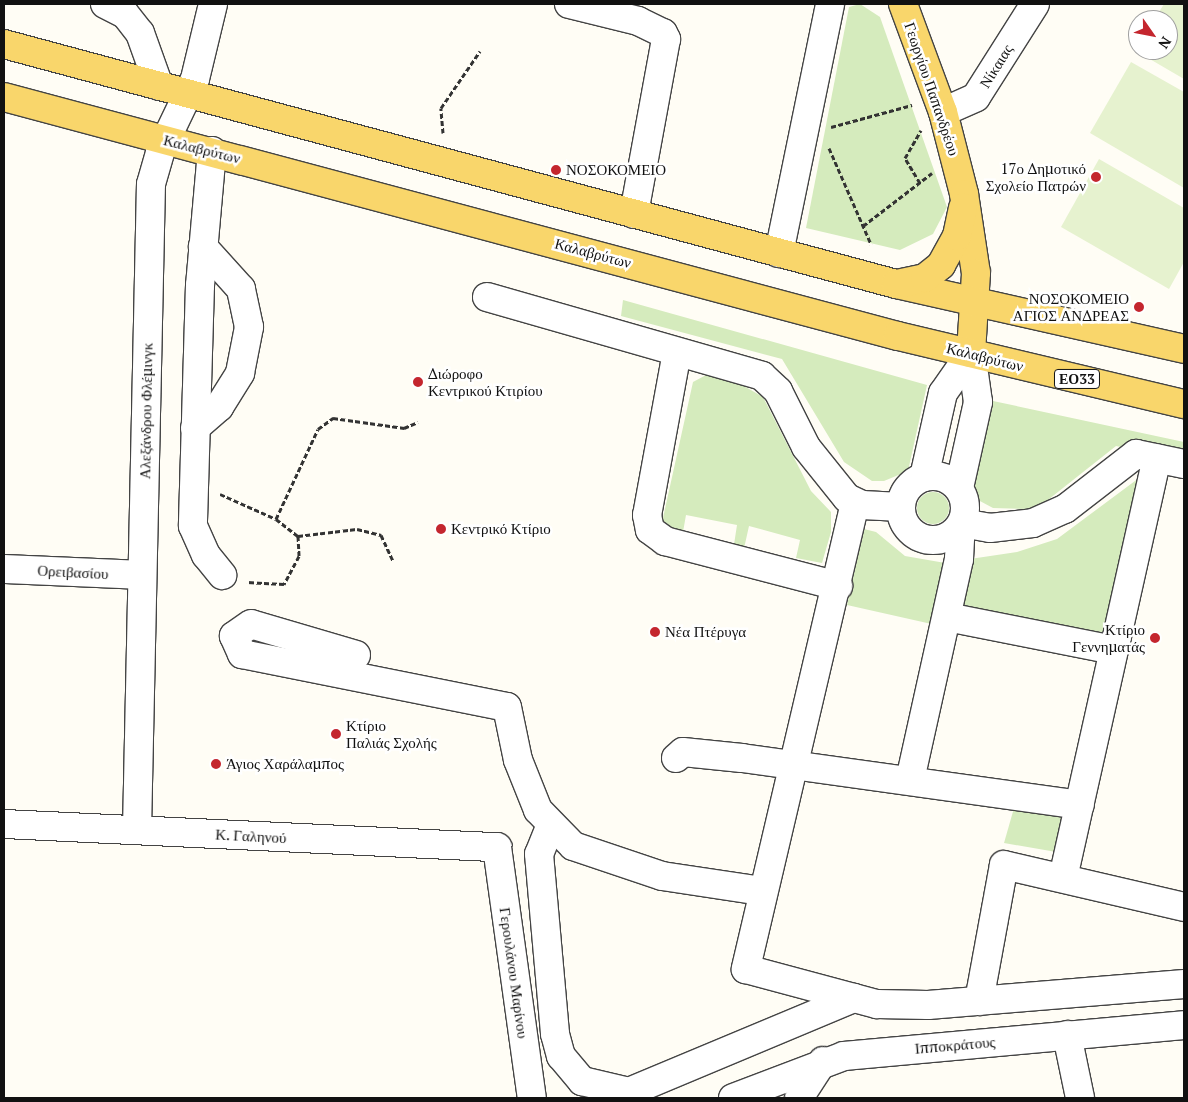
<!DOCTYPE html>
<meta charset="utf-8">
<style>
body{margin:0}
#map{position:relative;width:1188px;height:1102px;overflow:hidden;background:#fffdf5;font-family:"PT Serif",serif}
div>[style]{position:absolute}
.green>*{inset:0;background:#d5ebbd}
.round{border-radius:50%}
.pitch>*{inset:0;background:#e6f2cf}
.path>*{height:3px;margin-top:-1.5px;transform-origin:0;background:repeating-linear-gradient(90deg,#333 0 5px,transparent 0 7.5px)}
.roads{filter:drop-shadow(1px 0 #444) drop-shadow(-1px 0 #444) drop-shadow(0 1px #444) drop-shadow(0 -1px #444)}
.minor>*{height:28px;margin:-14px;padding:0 14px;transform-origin:14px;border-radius:14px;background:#fff}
.minor>.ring{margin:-14px;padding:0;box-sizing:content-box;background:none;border:28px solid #fff;border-radius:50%}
.major>*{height:28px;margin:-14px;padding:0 14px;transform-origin:14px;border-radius:14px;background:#f9d66b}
.dots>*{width:14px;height:14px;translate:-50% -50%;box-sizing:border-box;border:2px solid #fff;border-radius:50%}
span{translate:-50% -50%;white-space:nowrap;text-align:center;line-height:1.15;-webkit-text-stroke:5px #fff;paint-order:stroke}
.shield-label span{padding:1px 4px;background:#fff;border:1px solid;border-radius:4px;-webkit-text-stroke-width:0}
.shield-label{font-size:14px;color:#111;font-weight:700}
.street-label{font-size:15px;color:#111}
.poi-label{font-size:15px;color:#111}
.right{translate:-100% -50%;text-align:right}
.left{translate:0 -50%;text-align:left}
.frame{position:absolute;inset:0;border:5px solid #111;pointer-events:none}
.north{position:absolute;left:1128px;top:10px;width:50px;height:50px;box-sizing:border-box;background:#fff;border:1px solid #a0a0a0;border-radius:50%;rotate:123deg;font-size:14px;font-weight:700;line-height:20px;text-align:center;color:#111}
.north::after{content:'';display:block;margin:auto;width:18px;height:22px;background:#c4262e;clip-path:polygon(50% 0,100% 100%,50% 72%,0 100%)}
</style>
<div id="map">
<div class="green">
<div style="clip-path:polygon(860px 4px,880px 17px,947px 207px,933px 234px,900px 250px,806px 228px,849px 7px)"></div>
<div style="clip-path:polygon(623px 300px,927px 385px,908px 471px,884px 481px,872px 481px,844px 462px,782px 359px,621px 316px)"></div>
<div style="clip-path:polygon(708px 374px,730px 378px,763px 397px,811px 491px,831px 512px,831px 532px,822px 563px,796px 558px,800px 540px,749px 526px,743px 553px,733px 551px,737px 525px,686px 515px,683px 532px,661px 527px,693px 382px)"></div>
<div style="clip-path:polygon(993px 401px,1184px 442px,1184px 460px,1116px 446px,1044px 503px,1028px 509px,993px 508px,978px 500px,973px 489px)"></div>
<div style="clip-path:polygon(1139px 478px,1108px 641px,959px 610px,970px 559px,1017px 552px,1057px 539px)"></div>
<div class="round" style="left:917px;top:492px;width:32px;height:32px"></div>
<div style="clip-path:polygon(864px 529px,876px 532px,905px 556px,951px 564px,936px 625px,847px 605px)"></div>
<div style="clip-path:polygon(1016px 801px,1073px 809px,1062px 853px,1004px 843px)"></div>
</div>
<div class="pitch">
<div style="clip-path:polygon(1164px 4px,1184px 4px,1184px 79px,1136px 51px,1168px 50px,1168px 20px,1154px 20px)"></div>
<div style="clip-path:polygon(1131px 62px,1184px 92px,1184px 188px,1090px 133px)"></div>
<div style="clip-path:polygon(1099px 159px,1184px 208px,1184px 262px,1169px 289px,1061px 227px)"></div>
</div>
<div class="path">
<div style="left:831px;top:127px;width:84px;rotate:-15.2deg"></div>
<div style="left:443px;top:133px;width:25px;rotate:-95deg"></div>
<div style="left:441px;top:108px;width:69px;rotate:-55.6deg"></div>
<div style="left:829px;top:148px;width:105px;rotate:66.4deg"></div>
<div style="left:920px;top:183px;width:29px;rotate:-121deg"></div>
<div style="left:905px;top:158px;width:32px;rotate:-60deg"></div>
<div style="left:863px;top:226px;width:87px;rotate:-37.5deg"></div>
<div style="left:220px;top:494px;width:61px;rotate:24.1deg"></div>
<div style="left:276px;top:519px;width:28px;rotate:38deg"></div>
<div style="left:298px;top:536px;width:20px;rotate:87deg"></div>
<div style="left:299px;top:556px;width:32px;rotate:118deg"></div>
<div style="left:284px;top:584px;width:37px;rotate:-177deg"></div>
<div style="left:276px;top:519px;width:99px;rotate:-65deg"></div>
<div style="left:318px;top:429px;width:19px;rotate:-36deg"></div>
<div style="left:333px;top:418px;width:72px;rotate:8deg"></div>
<div style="left:404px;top:428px;width:15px;rotate:-23deg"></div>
<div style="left:298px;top:536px;width:59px;rotate:-6.8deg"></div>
<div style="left:357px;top:529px;width:25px;rotate:14deg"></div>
<div style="left:381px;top:535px;width:29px;rotate:65deg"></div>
</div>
<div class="roads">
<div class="minor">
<div style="left:105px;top:4px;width:22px;rotate:27deg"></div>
<div style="left:125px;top:14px;width:24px;rotate:52deg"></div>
<div style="left:140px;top:33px;width:56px;rotate:70.3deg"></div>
<div style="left:569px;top:4px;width:71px;rotate:13.8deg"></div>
<div style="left:638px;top:21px;width:28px;rotate:26deg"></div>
<div style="left:663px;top:33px;width:7px;rotate:63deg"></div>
<div style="left:666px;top:39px;width:178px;rotate:100.4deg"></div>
<div style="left:943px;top:112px;width:36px;rotate:-24deg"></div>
<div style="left:976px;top:97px;width:110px;rotate:-57.6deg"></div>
<div style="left:212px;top:151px;width:135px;rotate:95.1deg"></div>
<div style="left:200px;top:285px;width:241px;rotate:91.7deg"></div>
<div style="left:193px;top:526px;width:32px;rotate:66deg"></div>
<div style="left:206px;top:555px;width:26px;rotate:51deg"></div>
<div style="left:779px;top:253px;width:254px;rotate:-78.4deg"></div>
<div style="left:487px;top:297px;width:286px;rotate:16deg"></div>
<div style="left:762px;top:376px;width:22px;rotate:43deg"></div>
<div style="left:778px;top:391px;width:63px;rotate:63.4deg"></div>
<div style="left:806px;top:447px;width:65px;rotate:51.2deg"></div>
<div style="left:847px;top:498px;width:17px;rotate:25deg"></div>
<div style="left:862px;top:505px;width:39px;rotate:3deg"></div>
<div style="left:677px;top:352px;width:166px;rotate:100.4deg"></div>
<div style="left:647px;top:515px;width:15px;rotate:79deg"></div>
<div style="left:650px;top:530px;width:19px;rotate:36deg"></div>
<div style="left:665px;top:541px;width:179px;rotate:14.6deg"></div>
<div style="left:195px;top:428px;width:32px;rotate:-41deg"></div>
<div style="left:219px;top:407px;width:40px;rotate:-58deg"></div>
<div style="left:240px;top:373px;width:47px;rotate:-78.9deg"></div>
<div style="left:249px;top:327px;width:39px;rotate:-102deg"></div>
<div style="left:241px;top:289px;width:57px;rotate:-132.1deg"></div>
<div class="ring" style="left:901px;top:476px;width:36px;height:36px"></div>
<div style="left:924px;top:477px;width:86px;rotate:-77.3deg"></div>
<div style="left:943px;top:393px;width:49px;rotate:-55deg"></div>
<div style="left:959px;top:488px;width:88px;rotate:-77.5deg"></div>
<div style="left:978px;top:402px;width:49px;rotate:-98.1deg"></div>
<div style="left:855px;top:503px;width:479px;rotate:103.2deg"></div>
<div style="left:746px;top:969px;width:136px;rotate:15deg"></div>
<div style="left:877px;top:1004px;width:51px;rotate:1.1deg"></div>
<div style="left:928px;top:1005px;width:257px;rotate:-4.7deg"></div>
<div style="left:962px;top:523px;width:28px;rotate:10deg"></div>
<div style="left:990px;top:528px;width:43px;rotate:-6.6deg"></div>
<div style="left:1033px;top:523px;width:35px;rotate:-24deg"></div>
<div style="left:1065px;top:509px;width:90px;rotate:-37.8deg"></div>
<div style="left:1136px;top:454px;width:49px;rotate:11.8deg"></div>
<div style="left:4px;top:569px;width:137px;rotate:2.5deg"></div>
<div style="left:947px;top:617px;width:170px;rotate:11.2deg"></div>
<div style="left:356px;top:655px;width:109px;rotate:-163.6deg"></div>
<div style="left:251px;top:624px;width:21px;rotate:145deg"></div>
<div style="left:234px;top:636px;width:20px;rotate:66deg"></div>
<div style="left:242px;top:654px;width:270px;rotate:11.3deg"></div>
<div style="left:507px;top:707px;width:54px;rotate:78.3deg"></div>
<div style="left:518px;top:760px;width:54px;rotate:68.2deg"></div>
<div style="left:538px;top:810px;width:50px;rotate:45.8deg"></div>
<div style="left:573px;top:846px;width:94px;rotate:18.6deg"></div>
<div style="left:662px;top:876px;width:100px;rotate:8.6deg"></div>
<div style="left:676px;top:758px;width:9px;rotate:-41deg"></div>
<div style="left:683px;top:752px;width:59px;rotate:5.8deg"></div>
<div style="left:742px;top:758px;width:341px;rotate:7.9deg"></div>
<div style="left:910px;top:780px;width:226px;rotate:-77.5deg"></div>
<div style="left:959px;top:559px;width:33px;rotate:-87deg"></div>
<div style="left:4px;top:824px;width:494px;rotate:2.7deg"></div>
<div style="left:497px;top:847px;width:253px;rotate:82.1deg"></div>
<div style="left:550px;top:827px;width:29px;rotate:112deg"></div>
<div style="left:539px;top:854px;width:181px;rotate:84.9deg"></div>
<div style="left:555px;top:1034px;width:23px;rotate:75deg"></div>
<div style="left:561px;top:1056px;width:33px;rotate:50deg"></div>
<div style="left:582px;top:1081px;width:48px;rotate:13.2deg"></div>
<div style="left:629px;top:1092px;width:244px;rotate:-22.7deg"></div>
<div style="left:137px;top:830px;width:646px;rotate:-88.76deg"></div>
<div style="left:151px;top:184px;width:33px;rotate:-74deg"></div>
<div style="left:160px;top:152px;width:81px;rotate:-64.4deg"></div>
<div style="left:195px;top:79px;width:77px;rotate:-76.5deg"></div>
<div style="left:1063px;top:878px;width:430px;rotate:-77.4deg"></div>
<div style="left:979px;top:1001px;width:138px;rotate:-79.6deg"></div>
<div style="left:1004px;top:865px;width:185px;rotate:13.1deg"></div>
<div style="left:1067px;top:1035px;width:64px;rotate:78.3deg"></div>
<div style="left:733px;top:1098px;width:119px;rotate:-20.7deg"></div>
<div style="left:844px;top:1056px;width:341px;rotate:-5.2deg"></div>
<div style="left:799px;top:1098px;width:44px;rotate:-57deg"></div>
</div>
<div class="major">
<div style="left:903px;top:4px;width:115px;rotate:69.7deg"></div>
<div style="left:943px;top:112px;width:85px;rotate:75.6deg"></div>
<div style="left:964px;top:194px;width:80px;rotate:81.4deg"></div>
<div style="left:976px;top:273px;width:80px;rotate:93.6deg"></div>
<div style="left:4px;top:44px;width:924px;rotate:15.06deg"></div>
<div style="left:896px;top:284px;width:295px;rotate:12.7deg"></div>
<div style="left:4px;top:97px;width:925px;rotate:14.97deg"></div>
<div style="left:898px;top:336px;width:294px;rotate:13.4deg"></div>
<div style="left:897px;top:284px;width:29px;rotate:-12deg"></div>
<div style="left:925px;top:278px;width:21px;rotate:-39deg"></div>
<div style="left:941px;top:265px;width:33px;rotate:-61deg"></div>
<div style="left:957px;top:236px;width:29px;rotate:-78deg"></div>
</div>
</div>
<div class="dots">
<div style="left:556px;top:170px;background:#c4262e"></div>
<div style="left:1096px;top:177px;background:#c4262e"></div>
<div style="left:1139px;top:307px;background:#c4262e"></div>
<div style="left:418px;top:382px;background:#c4262e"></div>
<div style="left:441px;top:529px;background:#c4262e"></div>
<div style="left:655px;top:632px;background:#c4262e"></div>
<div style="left:1155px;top:638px;background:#c4262e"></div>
<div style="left:336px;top:734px;background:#c4262e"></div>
<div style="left:216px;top:764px;background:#c4262e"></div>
</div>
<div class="shield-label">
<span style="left:1077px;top:379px">ΕΟ33</span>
</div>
<div class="street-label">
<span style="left:996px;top:66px;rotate:-58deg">Νίκαιας</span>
<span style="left:932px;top:89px;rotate:71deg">Γεωργίου Παπανδρέου</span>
<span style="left:202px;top:149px;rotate:14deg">Καλαβρύτων</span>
<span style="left:593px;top:253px;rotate:15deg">Καλαβρύτων</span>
<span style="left:985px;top:357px;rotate:14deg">Καλαβρύτων</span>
<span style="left:146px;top:411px;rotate:-89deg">Αλεξάνδρου Φλέμινγκ</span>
<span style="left:73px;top:572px;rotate:3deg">Ορειβασίου</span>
<span style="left:251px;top:836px;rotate:3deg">Κ. Γαληνού</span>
<span style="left:514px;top:973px;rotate:82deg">Γερουλάνου Μαρίνου</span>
<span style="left:955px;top:1045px;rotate:-5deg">Ιπποκράτους</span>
</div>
<div class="poi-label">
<span class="right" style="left:1086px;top:177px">17ο Δημοτικό<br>Σχολείο Πατρών</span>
<span class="left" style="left:566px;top:170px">ΝΟΣΟΚΟΜΕΙΟ</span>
<span class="right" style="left:1129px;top:307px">ΝΟΣΟΚΟΜΕΙΟ<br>ΑΓΙΟΣ ΑΝΔΡΕΑΣ</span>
<span class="left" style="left:428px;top:382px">Διώροφο<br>Κεντρικού Κτιρίου</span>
<span class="left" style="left:451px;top:529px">Κεντρικό Κτίριο</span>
<span class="right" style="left:1145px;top:638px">Κτίριο<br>Γεννηματάς</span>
<span class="left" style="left:665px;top:632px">Νέα Πτέρυγα</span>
<span class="left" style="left:346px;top:734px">Κτίριο<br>Παλιάς Σχολής</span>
<span class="left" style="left:226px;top:764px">Άγιος Χαράλαμπος</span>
</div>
<div class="frame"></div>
<div class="north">N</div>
</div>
